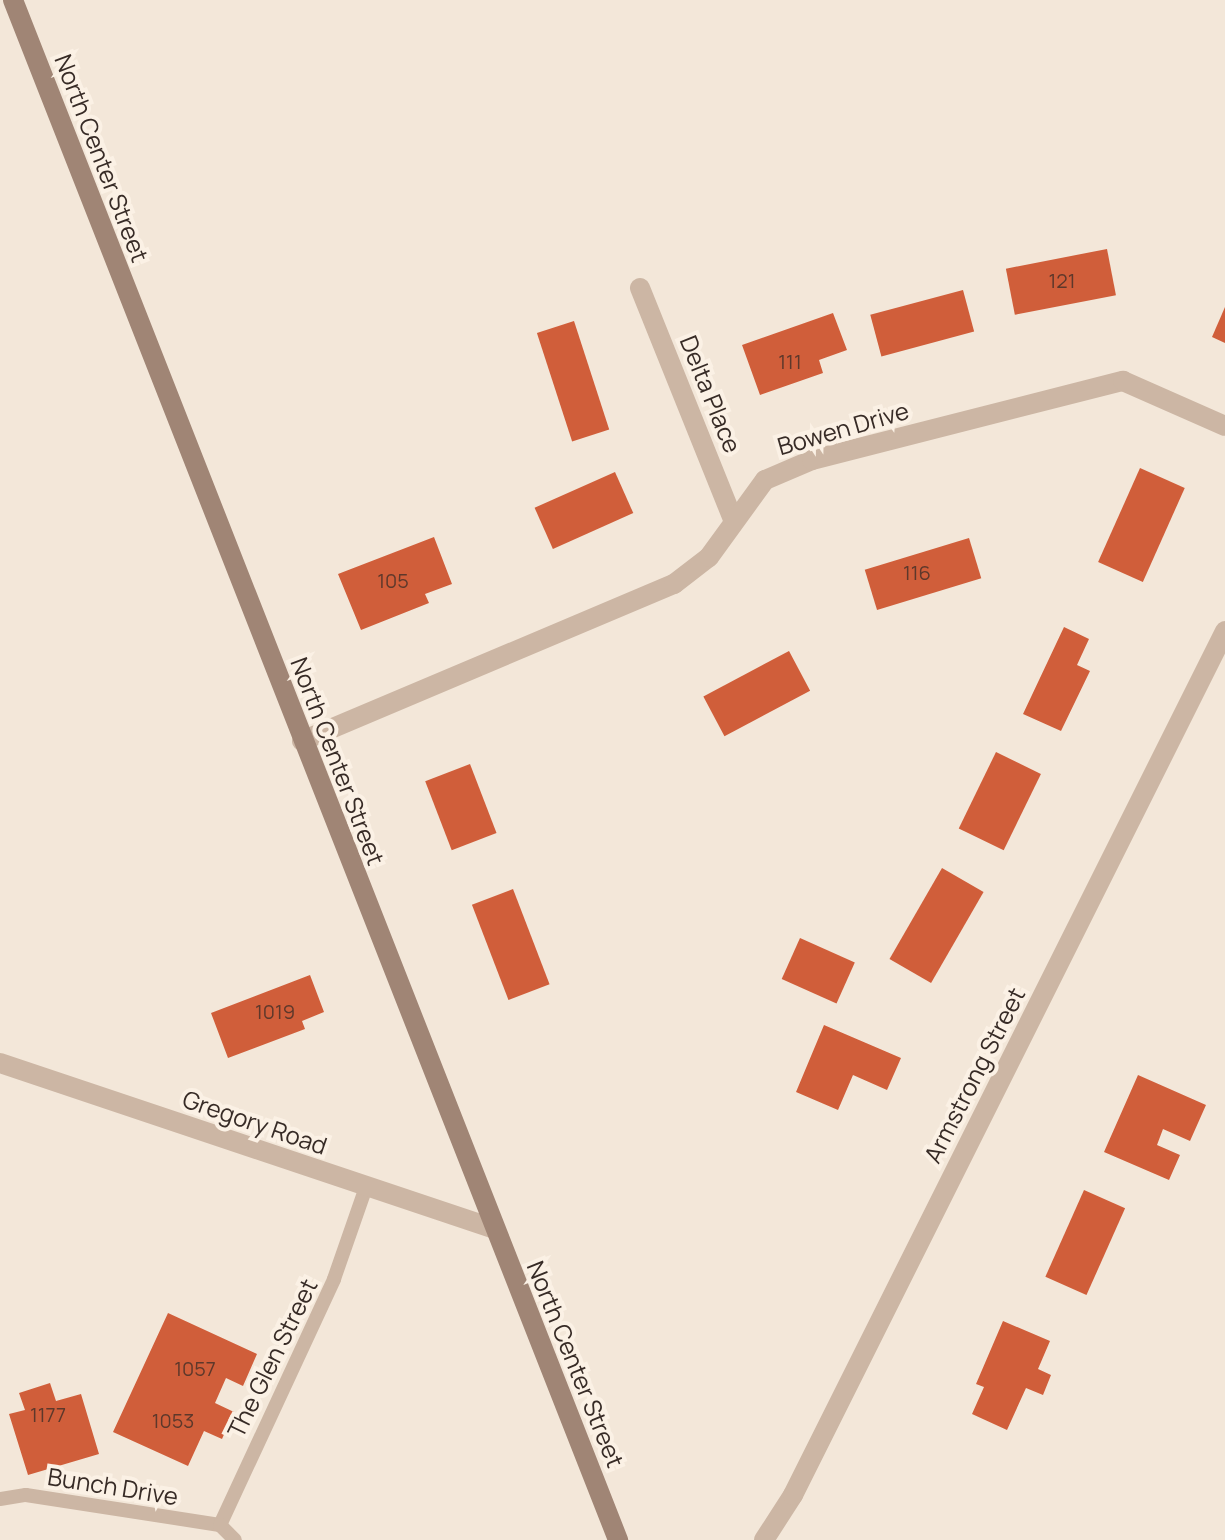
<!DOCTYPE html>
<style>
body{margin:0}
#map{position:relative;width:1225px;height:1540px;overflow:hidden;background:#f3e7d9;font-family:Manrope,sans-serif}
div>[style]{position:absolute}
.building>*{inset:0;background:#d05e3a;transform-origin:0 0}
.service>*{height:14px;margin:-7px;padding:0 7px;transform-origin:7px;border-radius:7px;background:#ccb6a4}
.minor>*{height:20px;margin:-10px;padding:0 10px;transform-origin:10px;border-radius:10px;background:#ccb6a4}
.secondary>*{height:20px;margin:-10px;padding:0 10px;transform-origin:10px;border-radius:10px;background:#a08575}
span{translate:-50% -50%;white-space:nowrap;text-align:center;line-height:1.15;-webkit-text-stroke:8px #fbf1e5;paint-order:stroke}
.number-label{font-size:20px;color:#5d382b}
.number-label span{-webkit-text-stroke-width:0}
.street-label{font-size:24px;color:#372b26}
</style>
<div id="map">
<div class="building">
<div style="left:1107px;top:249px;width:47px;height:103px;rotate:79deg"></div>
<div style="left:963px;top:290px;width:43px;height:96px;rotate:75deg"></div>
<div style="clip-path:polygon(1225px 307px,1225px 343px,1212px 337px)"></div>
<div style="clip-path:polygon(833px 313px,847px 350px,819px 360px,823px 373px,760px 395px,742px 345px)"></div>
<div style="left:574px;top:321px;width:114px;height:39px;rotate:72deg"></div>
<div style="left:1140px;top:468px;width:49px;height:103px;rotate:24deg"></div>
<div style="left:615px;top:472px;width:45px;height:88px;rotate:66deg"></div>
<div style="clip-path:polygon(434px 537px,452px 584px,425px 594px,429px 603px,361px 630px,338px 574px)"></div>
<div style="left:969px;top:538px;width:42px;height:109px;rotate:73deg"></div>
<div style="clip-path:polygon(1064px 627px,1089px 639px,1077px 665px,1090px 671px,1061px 731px,1023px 714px)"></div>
<div style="left:789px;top:651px;width:45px;height:97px;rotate:62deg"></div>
<div style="left:996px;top:752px;width:50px;height:85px;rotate:26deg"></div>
<div style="left:470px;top:764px;width:74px;height:48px;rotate:69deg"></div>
<div style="left:942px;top:868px;width:48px;height:105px;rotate:30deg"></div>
<div style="left:513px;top:889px;width:102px;height:44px;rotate:69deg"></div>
<div style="left:800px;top:938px;width:60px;height:45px;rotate:24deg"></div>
<div style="clip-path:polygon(310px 975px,324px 1012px,302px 1021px,305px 1029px,228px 1058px,211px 1013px)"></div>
<div style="clip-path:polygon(824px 1025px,901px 1058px,887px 1090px,853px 1075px,838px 1110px,796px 1092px)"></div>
<div style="clip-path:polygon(1138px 1075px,1206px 1105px,1190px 1141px,1163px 1129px,1157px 1145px,1180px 1155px,1169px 1180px,1104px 1152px)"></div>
<div style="left:1084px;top:1190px;width:45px;height:95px;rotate:24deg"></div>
<div style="clip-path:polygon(168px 1313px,257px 1354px,243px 1386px,226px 1378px,215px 1403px,234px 1412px,222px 1439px,204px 1431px,188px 1466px,113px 1432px)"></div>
<div style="clip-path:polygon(1003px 1321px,1050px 1341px,1038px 1369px,1051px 1375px,1043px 1395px,1026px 1388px,1007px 1430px,972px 1414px,984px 1387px,976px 1384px)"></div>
<div style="clip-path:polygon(50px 1383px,56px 1401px,81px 1394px,99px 1454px,28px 1475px,9px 1414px,25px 1410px,19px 1393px)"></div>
</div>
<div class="service">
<div style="left:0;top:1499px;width:26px;rotate:-9deg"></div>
<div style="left:26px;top:1495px;width:196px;rotate:8.8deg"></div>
<div style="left:220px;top:1525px;width:271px;rotate:-65.1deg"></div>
<div style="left:334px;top:1279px;width:97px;rotate:-70.8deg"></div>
<div style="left:220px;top:1525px;width:21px;rotate:45deg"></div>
</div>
<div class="minor">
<div style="left:640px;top:288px;width:249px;rotate:68.1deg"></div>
<div style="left:302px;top:741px;width:404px;rotate:-22.9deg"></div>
<div style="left:674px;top:584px;width:44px;rotate:-37.6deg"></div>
<div style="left:709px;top:557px;width:95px;rotate:-54deg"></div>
<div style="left:765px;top:480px;width:51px;rotate:-23.1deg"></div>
<div style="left:812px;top:460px;width:321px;rotate:-14.3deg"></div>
<div style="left:1123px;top:381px;width:111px;rotate:23.8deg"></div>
<div style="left:0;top:1063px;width:522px;rotate:18.54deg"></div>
<div style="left:764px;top:1540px;width:54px;rotate:-57.2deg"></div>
<div style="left:793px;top:1495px;width:966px;rotate:-63.43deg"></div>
</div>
<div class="secondary">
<div style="left:13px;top:0;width:1655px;rotate:68.55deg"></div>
</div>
<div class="number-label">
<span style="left:1062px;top:280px">121</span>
<span style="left:790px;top:361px">111</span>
<span style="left:917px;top:572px">116</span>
<span style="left:393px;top:580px">105</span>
<span style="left:275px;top:1011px">1019</span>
<span style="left:195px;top:1368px">1057</span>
<span style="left:48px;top:1414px">1177</span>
<span style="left:173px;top:1420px">1053</span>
</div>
<div class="street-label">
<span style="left:102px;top:158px;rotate:69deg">North Center Street</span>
<span style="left:711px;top:394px;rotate:68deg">Delta Place</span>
<span style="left:843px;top:428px;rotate:-16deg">Bowen Drive</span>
<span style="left:338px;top:761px;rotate:69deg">North Center Street</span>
<span style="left:974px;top:1075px;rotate:-63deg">Armstrong Street</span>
<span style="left:255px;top:1122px;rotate:19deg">Gregory Road</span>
<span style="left:272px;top:1358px;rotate:-64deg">The Glen Street</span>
<span style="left:576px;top:1364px;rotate:68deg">North Center Street</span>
<span style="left:113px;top:1486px;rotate:9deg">Bunch Drive</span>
</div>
</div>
